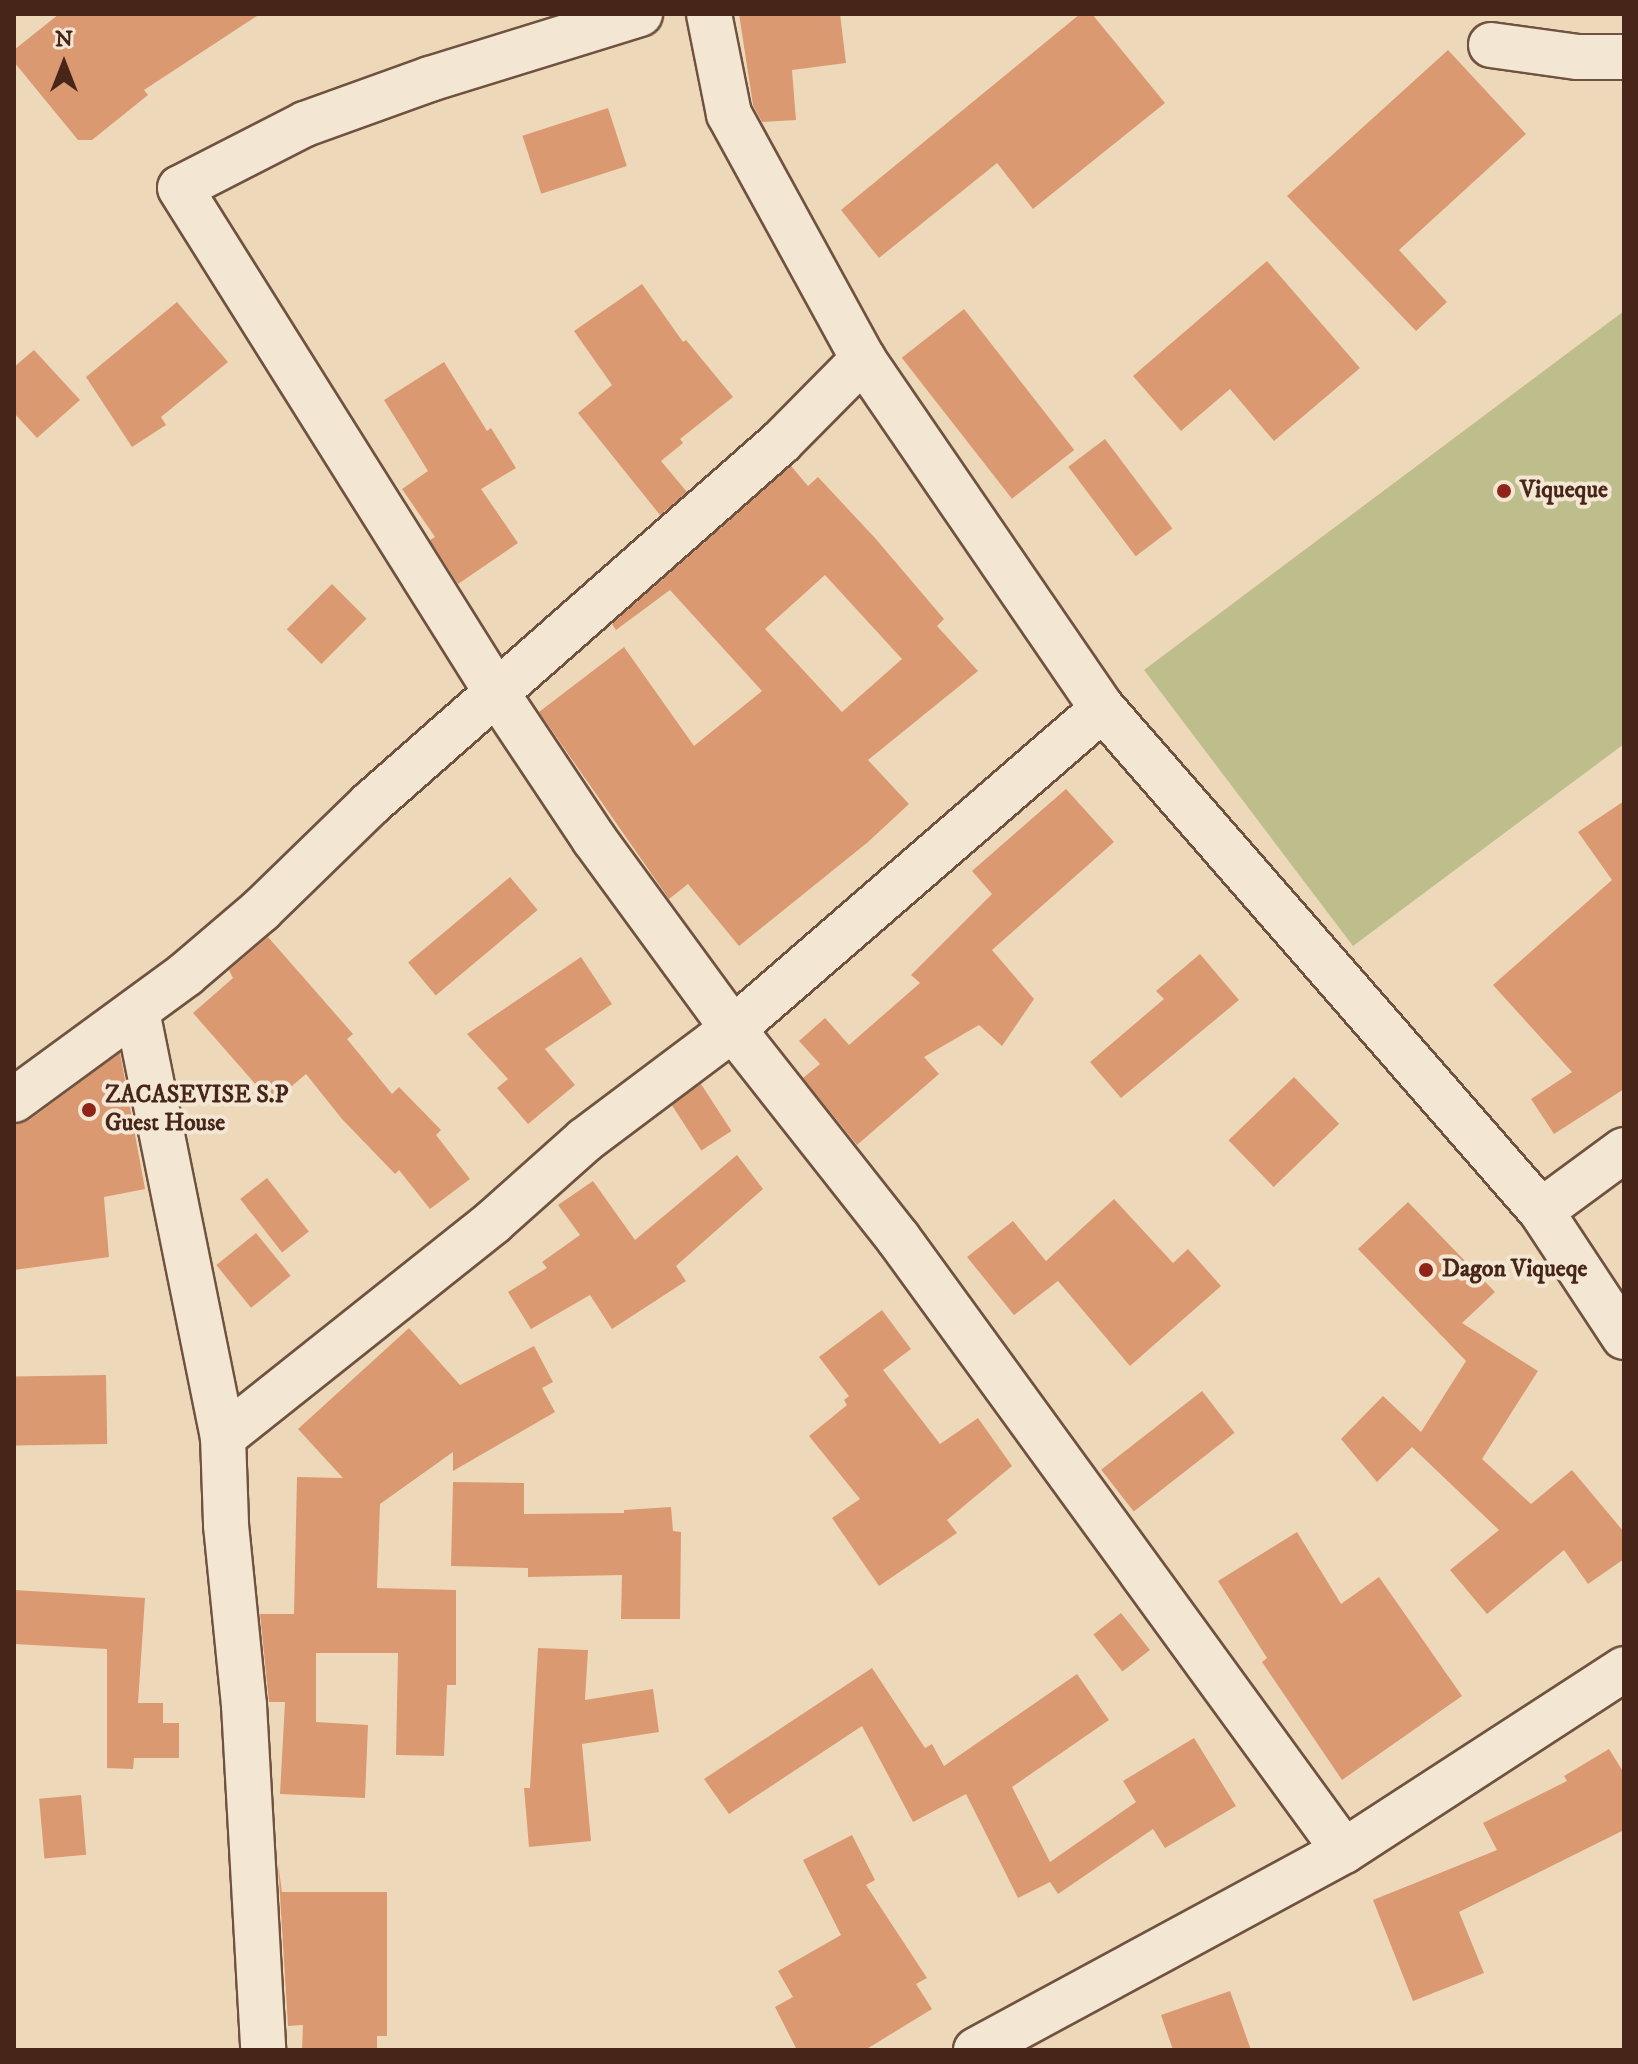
<!DOCTYPE html>
<style>
body{margin:0}
#map{position:relative;width:1638px;height:2064px;overflow:hidden;background:#edd9b9;font-family:"IM FELL DW Pica",serif}
div>[style]{position:absolute}
.green>*{inset:0;background:#bdbe8c}
.building>*{inset:0;background:#db9972;transform-origin:0 0}
.roads{filter:drop-shadow(2px 0 #705240) drop-shadow(-2px 0 #705240) drop-shadow(0 2px #705240) drop-shadow(0 -2px #705240)}
.minor>*{height:44px;margin:-22px;padding:0 22px;transform-origin:22px;border-radius:22px;background:#f3e6d2}
.dots>*{width:22px;height:22px;translate:-50% -50%;box-sizing:border-box;border:4px solid #f3e6d2;border-radius:50%}
span{translate:-50% -50%;white-space:nowrap;text-align:center;line-height:1.15;-webkit-text-stroke:8px #f3e6d2;paint-order:stroke}
.poi-label{font-size:24px;color:#472518;font-weight:700}
.left{translate:0 -50%;text-align:left}
.frame{position:absolute;inset:0;border:16px solid #472518;pointer-events:none}
.north{position:absolute;left:24px;top:24px;width:80px;height:80px;-webkit-text-stroke:6px #f3e6d2;paint-order:stroke;rotate:0deg;font-size:22px;font-weight:700;line-height:32px;text-align:center;color:#472518}
.north::after{content:'';display:block;margin:auto;width:28px;height:36px;background:#472518;clip-path:polygon(50% 0,100% 100%,50% 72%,0 100%)}
</style>
<div id="map">
<div class="green">
<div style="clip-path:polygon(1624px 311px,1624px 744px,1353px 946px,1144px 670px)"></div>
</div>
<div class="building">
<div style="clip-path:polygon(59px 14px,260px 14px,144px 90px,148px 95px,92px 140px,78px 140px,14px 62px,14px 50px)"></div>
<div style="clip-path:polygon(739px 14px,840px 14px,846px 63px,792px 70px,796px 120px,762px 122px,753px 105px)"></div>
<div style="clip-path:polygon(1080px 14px,1092px 14px,1165px 103px,1033px 209px,997px 163px,879px 258px,841px 210px)"></div>
<div style="clip-path:polygon(1448px 50px,1526px 134px,1399px 250px,1447px 302px,1416px 331px,1287px 196px)"></div>
<div style="left:608px;top:108px;width:61px;height:90px;rotate:72deg"></div>
<div style="clip-path:polygon(1267px 261px,1360px 368px,1274px 441px,1230px 389px,1181px 431px,1133px 376px)"></div>
<div style="clip-path:polygon(642px 284px,683px 342px,686px 340px,733px 397px,680px 439px,683px 443px,661px 461px,687px 492px,660px 515px,578px 413px,612px 385px,574px 331px)"></div>
<div style="clip-path:polygon(177px 302px,228px 362px,161px 417px,166px 425px,132px 447px,86px 377px)"></div>
<div style="left:964px;top:309px;width:179px;height:79px;rotate:52deg"></div>
<div style="clip-path:polygon(34px 350px,80px 400px,37px 438px,14px 413px,14px 367px)"></div>
<div style="clip-path:polygon(444px 362px,487px 431px,491px 428px,516px 468px,481px 489px,518px 543px,458px 584px,430px 540px,435px 537px,402px 489px,428px 471px,384px 400px)"></div>
<div style="left:1105px;top:439px;width:112px;height:46px;rotate:53deg"></div>
<div style="clip-path:polygon(evenodd,791px 466px,808px 486px,818px 477px,875px 538px,944px 619px,937px 626px,978px 671px,868px 760px,909px 804px,868px 842px,739px 946px,688px 884px,669px 899px,539px 712px,624px 647px,694px 746px,762px 691px,670px 590px,616px 630px,612px 624px,791px 466px,825px 575px,902px 659px,842px 712px,765px 629px,825px 575px)"></div>
<div style="left:332px;top:584px;width:49px;height:64px;rotate:45deg"></div>
<div style="clip-path:polygon(1066px 789px,1114px 842px,992px 950px,1034px 999px,1002px 1046px,979px 1025px,924px 1057px,939px 1074px,857px 1145px,803px 1078px,820px 1064px,799px 1041px,825px 1018px,849px 1045px,920px 983px,911px 975px,992px 894px,972px 871px)"></div>
<div style="clip-path:polygon(1624px 801px,1624px 1089px,1554px 1134px,1531px 1099px,1572px 1072px,1493px 985px,1612px 880px,1578px 832px)"></div>
<div style="left:510px;top:877px;width:43px;height:133px;rotate:50deg"></div>
<div style="clip-path:polygon(268px 937px,353px 1034px,347px 1039px,392px 1094px,399px 1087px,441px 1130px,436px 1135px,470px 1179px,430px 1209px,399px 1170px,395px 1174px,342px 1119px,306px 1074px,272px 1103px,193px 1013px,233px 978px,229px 970px)"></div>
<div style="clip-path:polygon(1200px 954px,1239px 1000px,1121px 1098px,1090px 1062px,1164px 999px,1156px 991px)"></div>
<div style="clip-path:polygon(581px 957px,612px 1004px,545px 1049px,575px 1085px,528px 1124px,497px 1088px,508px 1079px,467px 1034px)"></div>
<div style="clip-path:polygon(120px 1053px,145px 1189px,104px 1197px,109px 1257px,14px 1270px,14px 1125px,29px 1120px)"></div>
<div style="left:1294px;top:1077px;width:65px;height:91px;rotate:46deg"></div>
<div style="left:701px;top:1084px;width:56px;height:36px;rotate:57deg"></div>
<div style="clip-path:polygon(737px 1155px,763px 1189px,676px 1266px,686px 1281px,612px 1329px,590px 1295px,531px 1329px,508px 1292px,547px 1268px,542px 1262px,580px 1235px,558px 1205px,593px 1181px,635px 1240px)"></div>
<div style="left:267px;top:1178px;width:68px;height:34px;rotate:52deg"></div>
<div style="clip-path:polygon(1114px 1199px,1173px 1263px,1188px 1249px,1221px 1286px,1130px 1366px,1058px 1281px,1014px 1315px,967px 1257px,1013px 1221px,1046px 1261px)"></div>
<div style="clip-path:polygon(1408px 1202px,1495px 1292px,1462px 1323px,1538px 1371px,1482px 1459px,1531px 1504px,1572px 1470px,1624px 1532px,1624px 1559px,1588px 1584px,1564px 1550px,1487px 1614px,1450px 1570px,1499px 1530px,1412px 1447px,1377px 1482px,1341px 1439px,1383px 1396px,1421px 1432px,1466px 1361px,1358px 1249px)"></div>
<div style="left:256px;top:1233px;width:55px;height:51px;rotate:51deg"></div>
<div style="clip-path:polygon(882px 1310px,911px 1349px,883px 1370px,940px 1444px,978px 1418px,1012px 1466px,947px 1520px,957px 1533px,879px 1586px,832px 1518px,860px 1499px,809px 1436px,847px 1405px,844px 1400px,849px 1396px,819px 1357px)"></div>
<div style="clip-path:polygon(409px 1328px,460px 1385px,534px 1346px,553px 1382px,542px 1388px,555px 1412px,453px 1471px,453px 1452px,380px 1504px,377px 1588px,456px 1590px,456px 1685px,447px 1685px,444px 1756px,396px 1755px,398px 1653px,316px 1653px,316px 1722px,368px 1725px,365px 1798px,280px 1794px,285px 1702px,269px 1702px,260px 1614px,294px 1614px,297px 1477px,343px 1478px,298px 1429px)"></div>
<div style="left:106px;top:1375px;width:69px;height:92px;rotate:89deg"></div>
<div style="left:1202px;top:1391px;width:53px;height:128px;rotate:52deg"></div>
<div style="clip-path:polygon(453px 1482px,524px 1483px,524px 1514px,624px 1513px,624px 1510px,671px 1507px,673px 1531px,681px 1532px,680px 1619px,621px 1619px,622px 1575px,528px 1577px,528px 1568px,451px 1566px)"></div>
<div style="clip-path:polygon(1297px 1532px,1341px 1604px,1379px 1577px,1462px 1696px,1342px 1780px,1262px 1662px,1267px 1658px,1218px 1581px)"></div>
<div style="clip-path:polygon(14px 1590px,145px 1598px,138px 1703px,163px 1703px,163px 1723px,179px 1723px,179px 1758px,134px 1758px,133px 1769px,107px 1768px,107px 1649px,14px 1644px)"></div>
<div style="left:1121px;top:1613px;width:47px;height:35px;rotate:52deg"></div>
<div style="clip-path:polygon(538px 1648px,588px 1650px,585px 1700px,653px 1689px,659px 1732px,582px 1744px,591px 1841px,529px 1847px,524px 1788px,530px 1788px)"></div>
<div style="clip-path:polygon(872px 1668px,925px 1748px,932px 1744px,944px 1766px,1077px 1674px,1109px 1720px,1012px 1787px,1050px 1862px,1136px 1802px,1123px 1781px,1194px 1738px,1236px 1806px,1165px 1848px,1153px 1829px,1058px 1894px,1050px 1882px,1018px 1898px,966px 1794px,913px 1822px,862px 1726px,729px 1814px,704px 1779px)"></div>
<div style="clip-path:polygon(1609px 1749px,1624px 1773px,1624px 1830px,1459px 1912px,1484px 1973px,1413px 2001px,1373px 1900px,1497px 1850px,1483px 1823px,1567px 1781px,1564px 1776px)"></div>
<div style="left:81px;top:1795px;width:60px;height:42px;rotate:85deg"></div>
<div style="clip-path:polygon(852px 1835px,875px 1880px,866px 1885px,927px 1978px,916px 1984px,932px 2009px,865px 2050px,797px 2050px,775px 2007px,793px 1997px,778px 1971px,841px 1935px,803px 1860px)"></div>
<div style="clip-path:polygon(278px 1863px,282px 1892px,387px 1892px,387px 2036px,377px 2036px,377px 2050px,302px 2050px,303px 2025px,288px 2026px)"></div>
<div style="clip-path:polygon(1230px 1991px,1251px 2050px,1173px 2050px,1161px 2015px)"></div>
</div>
<div class="roads">
<div class="minor">
<div style="left:640px;top:14px;width:220px;rotate:162.8deg"></div>
<div style="left:430px;top:79px;width:133px;rotate:160.2deg"></div>
<div style="left:305px;top:124px;width:140px;rotate:152.9deg"></div>
<div style="left:180px;top:188px;width:598px;rotate:57.9deg"></div>
<div style="left:498px;top:695px;width:173px;rotate:56.3deg"></div>
<div style="left:594px;top:839px;width:235px;rotate:53.8deg"></div>
<div style="left:733px;top:1029px;width:266px;rotate:51.7deg"></div>
<div style="left:898px;top:1238px;width:758px;rotate:53.96deg"></div>
<div style="left:709px;top:14px;width:102px;rotate:78.7deg"></div>
<div style="left:729px;top:114px;width:279px;rotate:61.3deg"></div>
<div style="left:863px;top:359px;width:424px;rotate:55.6deg"></div>
<div style="left:1103px;top:709px;width:666px;rotate:48.89deg"></div>
<div style="left:1541px;top:1211px;width:151px;rotate:56.6deg"></div>
<div style="left:1491px;top:45px;width:88px;rotate:7.9deg"></div>
<div style="left:1578px;top:57px;width:46px"></div>
<div style="left:137px;top:1011px;width:435px;rotate:78.6deg"></div>
<div style="left:223px;top:1437px;width:88px;rotate:88deg"></div>
<div style="left:226px;top:1525px;width:181px;rotate:84.3deg"></div>
<div style="left:244px;top:1705px;width:346px;rotate:86.8deg"></div>
<div style="left:14px;top:1100px;width:213px;rotate:-36.2deg"></div>
<div style="left:186px;top:974px;width:99px;rotate:-40.5deg"></div>
<div style="left:261px;top:910px;width:152px;rotate:-44.2deg"></div>
<div style="left:370px;top:804px;width:548px;rotate:-41.37deg"></div>
<div style="left:781px;top:442px;width:117px;rotate:-45.3deg"></div>
<div style="left:1541px;top:1211px;width:103px;rotate:-36.3deg"></div>
<div style="left:223px;top:1437px;width:345px;rotate:-38.5deg"></div>
<div style="left:493px;top:1222px;width:123px;rotate:-41.7deg"></div>
<div style="left:585px;top:1140px;width:185px;rotate:-36.9deg"></div>
<div style="left:733px;top:1029px;width:489px;rotate:-40.9deg"></div>
<div style="left:976px;top:2050px;width:418px;rotate:-28.4deg"></div>
<div style="left:1344px;top:1851px;width:334px;rotate:-33deg"></div>
</div>
</div>
<div class="dots">
<div style="left:1504px;top:491px;background:#8f2418"></div>
<div style="left:89px;top:1110px;background:#8f2418"></div>
<div style="left:1426px;top:1270px;background:#8f2418"></div>
</div>
<div class="poi-label">
<span class="left" style="left:1520px;top:491px">Viqueque</span>
<span class="left" style="left:105px;top:1110px">ZACASEVISE S.P<br>Guest House</span>
<span class="left" style="left:1442px;top:1270px">Dagon Viqueqe</span>
</div>
<div class="frame"></div>
<div class="north">N</div>
</div>
